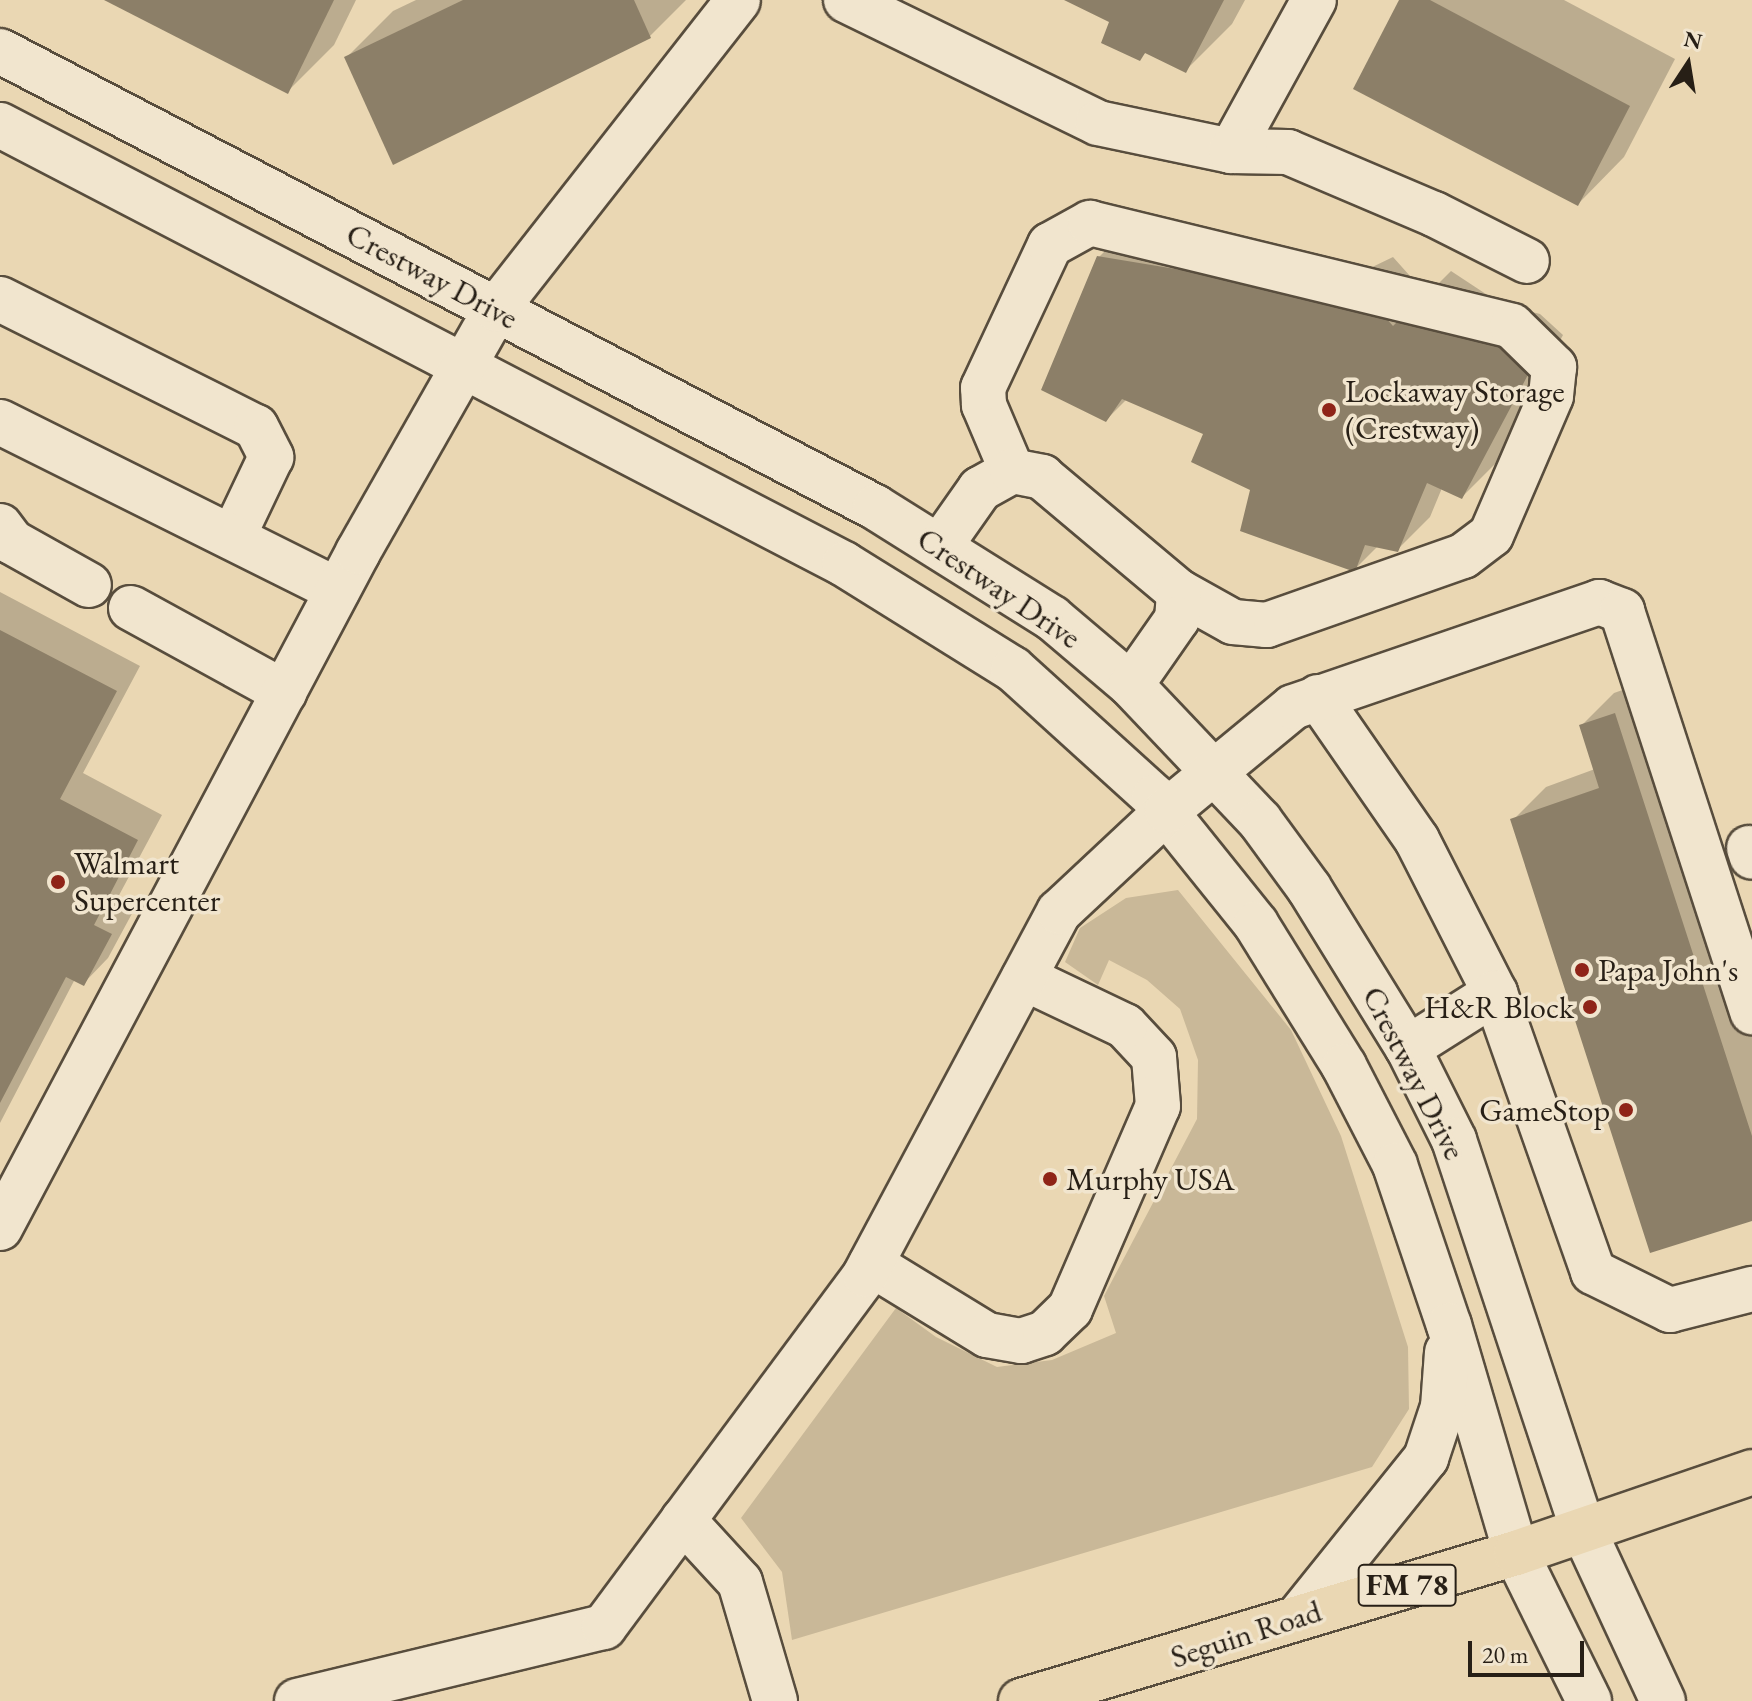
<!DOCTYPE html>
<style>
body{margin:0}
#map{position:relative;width:1752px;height:1701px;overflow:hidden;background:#ead7b3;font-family:"EB Garamond",serif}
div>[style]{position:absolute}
.green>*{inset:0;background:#c9b898}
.shadow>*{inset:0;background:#0003}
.building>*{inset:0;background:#8c7f68}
.roads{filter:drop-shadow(2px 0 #584d3d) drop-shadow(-2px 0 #584d3d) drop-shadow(0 2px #584d3d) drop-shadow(0 -2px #584d3d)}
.minor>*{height:44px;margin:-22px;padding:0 22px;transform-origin:22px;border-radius:22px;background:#f1e5ce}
.major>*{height:44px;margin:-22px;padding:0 22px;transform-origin:22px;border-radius:22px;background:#ead7b3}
.dots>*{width:22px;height:22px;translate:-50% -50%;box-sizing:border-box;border:4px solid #f1e5ce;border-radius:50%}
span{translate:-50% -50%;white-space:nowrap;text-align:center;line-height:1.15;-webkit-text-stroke:7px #f1e5ce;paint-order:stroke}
.shield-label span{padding:2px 6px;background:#f1e5ce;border:2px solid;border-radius:6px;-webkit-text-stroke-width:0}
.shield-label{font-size:30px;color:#271f16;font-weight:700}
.street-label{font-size:32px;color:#271f16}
.poi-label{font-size:32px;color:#271f16}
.left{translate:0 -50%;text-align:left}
.right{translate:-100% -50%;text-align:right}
.north{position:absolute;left:1648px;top:24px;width:80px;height:80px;-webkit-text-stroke:6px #f1e5ce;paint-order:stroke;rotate:12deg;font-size:22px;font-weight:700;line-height:32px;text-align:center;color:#271f16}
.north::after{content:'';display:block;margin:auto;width:28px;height:36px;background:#271f16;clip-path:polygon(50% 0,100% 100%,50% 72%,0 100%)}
.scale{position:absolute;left:1468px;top:1641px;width:116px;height:36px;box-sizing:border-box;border:4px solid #271f16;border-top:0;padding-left:10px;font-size:24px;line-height:28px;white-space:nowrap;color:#271f16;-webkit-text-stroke:6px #f1e5ce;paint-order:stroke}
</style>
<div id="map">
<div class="green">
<div style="clip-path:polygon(1178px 890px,1291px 1030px,1341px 1136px,1408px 1347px,1409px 1409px,1372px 1467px,792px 1640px,782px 1572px,741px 1518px,896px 1308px,936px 1337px,997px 1367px,1052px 1360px,1116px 1333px,1104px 1296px,1197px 1119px,1198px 1060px,1180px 1009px,1147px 980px,1109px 960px,1098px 985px,1065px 962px,1080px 928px,1126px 898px)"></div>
</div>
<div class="shadow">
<div style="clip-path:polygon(108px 0,356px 0,334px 45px,287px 92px)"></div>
<div style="clip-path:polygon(416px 0,686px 0,650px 36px,346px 58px,393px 11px)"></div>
<div style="clip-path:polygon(1068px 0,1245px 0,1232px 24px,1185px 71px,1147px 51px,1139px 59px,1112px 21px)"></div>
<div style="clip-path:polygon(1401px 0,1564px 0,1675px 59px,1624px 157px,1578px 204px)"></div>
<div style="clip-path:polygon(1132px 224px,1362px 272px,1393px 257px,1427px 295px,1451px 271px,1501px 304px,1540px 314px,1563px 335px,1495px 464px,1462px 497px,1442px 488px,1430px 517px,1397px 550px,1378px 546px,1355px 569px,1253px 489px,1206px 433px,1127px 399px,1106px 420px,1099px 257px)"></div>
<div style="clip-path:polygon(0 592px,140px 666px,83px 773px,162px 815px,117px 899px,135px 908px,108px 958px,83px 984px,75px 979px,0 1123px)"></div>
<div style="clip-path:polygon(1648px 681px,1752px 1006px,1752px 1219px,1513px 820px,1546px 787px,1595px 769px,1581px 726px,1614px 693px)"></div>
</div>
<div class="building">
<div style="clip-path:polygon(104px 0,334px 0,288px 94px)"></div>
<div style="clip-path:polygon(463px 0,634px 0,651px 38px,393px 165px,344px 57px)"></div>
<div style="clip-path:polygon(1064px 0,1224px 0,1186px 73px,1145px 53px,1140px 61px,1101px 43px,1109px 22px)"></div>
<div style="clip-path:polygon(1399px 0,1430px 0,1630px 106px,1578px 206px,1353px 89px)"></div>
<div style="clip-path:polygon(1097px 256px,1242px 280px,1328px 304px,1359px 288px,1393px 326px,1416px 303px,1507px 347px,1531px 369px,1462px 499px,1427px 483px,1398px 552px,1365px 545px,1355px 572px,1240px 531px,1250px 490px,1191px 462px,1203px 434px,1122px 399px,1106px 422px,1041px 390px)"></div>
<div style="clip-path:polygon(0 630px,117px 691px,60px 799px,138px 840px,94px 925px,112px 934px,84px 986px,66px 977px,0 1103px)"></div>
<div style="clip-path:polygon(1615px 713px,1752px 1136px,1752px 1221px,1650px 1253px,1510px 819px,1599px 788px,1579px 725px)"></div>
</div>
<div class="roads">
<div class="minor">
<div style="left:846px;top:0;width:280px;rotate:26deg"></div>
<div style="left:1098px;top:123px;width:136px;rotate:11.9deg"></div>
<div style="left:1231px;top:151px;width:172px;rotate:-61.2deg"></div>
<div style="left:0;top:51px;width:987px;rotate:27.53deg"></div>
<div style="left:875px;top:507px;width:209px;rotate:32.1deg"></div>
<div style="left:1052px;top:618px;width:104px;rotate:40.3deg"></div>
<div style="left:1131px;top:685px;width:187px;rotate:46.5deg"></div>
<div style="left:1260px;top:821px;width:83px;rotate:53.8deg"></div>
<div style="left:1309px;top:888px;width:188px;rotate:58.3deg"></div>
<div style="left:1408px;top:1048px;width:103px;rotate:63.4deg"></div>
<div style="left:1454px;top:1140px;width:410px;rotate:71.7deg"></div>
<div style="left:1583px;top:1529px;width:190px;rotate:65.1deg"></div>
<div style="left:0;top:125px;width:951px;rotate:27.48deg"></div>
<div style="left:844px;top:564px;width:199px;rotate:31.9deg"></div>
<div style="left:1013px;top:669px;width:190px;rotate:42.2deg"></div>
<div style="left:1154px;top:797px;width:163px;rotate:51.2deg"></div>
<div style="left:1256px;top:924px;width:167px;rotate:58.2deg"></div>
<div style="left:1344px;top:1066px;width:111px;rotate:62.7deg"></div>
<div style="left:1395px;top:1165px;width:169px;rotate:71.4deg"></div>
<div style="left:1449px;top:1325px;width:238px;rotate:73.6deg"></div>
<div style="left:1516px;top:1553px;width:165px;rotate:63.7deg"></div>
<div style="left:1231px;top:151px;width:57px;rotate:1deg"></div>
<div style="left:1288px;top:152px;width:159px;rotate:23deg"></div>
<div style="left:1434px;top:214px;width:104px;rotate:26.8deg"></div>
<div style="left:0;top:299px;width:286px;rotate:26.6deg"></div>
<div style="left:256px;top:427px;width:34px;rotate:63deg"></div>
<div style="left:271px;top:457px;width:89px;rotate:115.4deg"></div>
<div style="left:0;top:422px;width:377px;rotate:26.5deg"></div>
<div style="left:1012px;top:471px;width:72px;rotate:-113deg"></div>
<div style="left:984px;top:405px;width:17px;rotate:-93deg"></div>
<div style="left:983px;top:388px;width:158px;rotate:-64.9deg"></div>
<div style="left:1050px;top:245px;width:46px;rotate:-28.8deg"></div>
<div style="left:1090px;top:223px;width:434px;rotate:13.7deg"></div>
<div style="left:1512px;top:326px;width:59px;rotate:44.3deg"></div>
<div style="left:1554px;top:367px;width:29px;rotate:96deg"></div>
<div style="left:1551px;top:396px;width:151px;rotate:113.3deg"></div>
<div style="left:1491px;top:535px;width:35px;rotate:143deg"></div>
<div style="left:1463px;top:556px;width:208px;rotate:160.6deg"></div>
<div style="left:1267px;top:625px;width:34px;rotate:-175deg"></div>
<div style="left:1233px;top:622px;width:62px;rotate:-150.9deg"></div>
<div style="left:0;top:526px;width:20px;rotate:53deg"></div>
<div style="left:12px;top:542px;width:88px;rotate:29.2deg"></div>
<div style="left:940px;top:546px;width:70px;rotate:-54.9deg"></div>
<div style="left:980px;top:489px;width:37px;rotate:-29deg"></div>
<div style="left:1012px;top:471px;width:31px;rotate:11deg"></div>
<div style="left:1042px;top:477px;width:179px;rotate:40deg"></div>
<div style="left:1179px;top:592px;width:27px;rotate:94deg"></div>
<div style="left:1177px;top:619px;width:80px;rotate:124.9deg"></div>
<div style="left:131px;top:608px;width:175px;rotate:28.8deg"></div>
<div style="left:1318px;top:697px;width:174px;rotate:55.3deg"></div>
<div style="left:1417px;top:840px;width:172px;rotate:63deg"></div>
<div style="left:1495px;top:993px;width:296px;rotate:70.6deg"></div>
<div style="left:1593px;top:1272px;width:86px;rotate:26.3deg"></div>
<div style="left:1670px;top:1310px;width:85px;rotate:-14.4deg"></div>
<div style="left:1749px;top:848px;width:9px;rotate:72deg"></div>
<div style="left:1408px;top:1048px;width:103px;rotate:-32.3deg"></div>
<div style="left:0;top:1228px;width:765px;rotate:-62.09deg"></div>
<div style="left:358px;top:552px;width:279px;rotate:-60.4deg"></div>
<div style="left:496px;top:309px;width:392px;rotate:-51.9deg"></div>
<div style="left:871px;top:1264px;width:136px;rotate:31.5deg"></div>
<div style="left:987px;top:1335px;width:35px;rotate:10deg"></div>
<div style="left:1021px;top:1341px;width:25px;rotate:-18deg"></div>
<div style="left:1045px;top:1333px;width:35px;rotate:-44deg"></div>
<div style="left:1070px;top:1309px;width:221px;rotate:-66.6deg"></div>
<div style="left:1158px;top:1106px;width:49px;rotate:-94.7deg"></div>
<div style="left:1154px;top:1057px;width:42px;rotate:-133.1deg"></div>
<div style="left:1125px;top:1026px;width:112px;rotate:-154.6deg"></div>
<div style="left:683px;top:1520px;width:84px;rotate:47.4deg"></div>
<div style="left:740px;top:1582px;width:124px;rotate:73.6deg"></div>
<div style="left:1299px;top:1616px;width:203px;rotate:-51.2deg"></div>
<div style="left:1426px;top:1458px;width:54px;rotate:-71.6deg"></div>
<div style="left:1443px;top:1407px;width:55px;rotate:-85.8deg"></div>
<div style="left:297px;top:1701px;width:316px;rotate:-13.6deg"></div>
<div style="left:604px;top:1627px;width:438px;rotate:-53.4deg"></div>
<div style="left:865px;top:1275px;width:412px;rotate:-61.9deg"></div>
<div style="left:1059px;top:912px;width:148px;rotate:-43.1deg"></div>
<div style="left:1167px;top:811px;width:163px;rotate:-39.5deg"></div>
<div style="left:1293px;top:707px;width:324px;rotate:-18.9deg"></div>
<div style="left:1599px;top:602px;width:25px;rotate:21deg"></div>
<div style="left:1622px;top:611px;width:422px;rotate:72deg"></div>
</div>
<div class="major">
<div style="left:1021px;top:1701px;width:517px;rotate:-16.65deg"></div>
<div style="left:1516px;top:1553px;width:250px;rotate:-18.9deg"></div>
</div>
</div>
<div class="dots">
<div style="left:1329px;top:410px;background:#8f2418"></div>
<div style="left:58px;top:882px;background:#8f2418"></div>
<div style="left:1582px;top:970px;background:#8f2418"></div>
<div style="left:1590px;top:1007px;background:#8f2418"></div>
<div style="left:1626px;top:1110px;background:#8f2418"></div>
<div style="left:1050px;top:1179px;background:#8f2418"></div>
</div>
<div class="shield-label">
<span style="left:1407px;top:1585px">FM 78</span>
</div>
<div class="street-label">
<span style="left:432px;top:276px;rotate:28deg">Crestway Drive</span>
<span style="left:999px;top:588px;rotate:34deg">Crestway Drive</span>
<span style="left:1414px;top:1073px;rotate:63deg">Crestway Drive</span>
<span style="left:1246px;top:1634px;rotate:-18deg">Seguin Road</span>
</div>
<div class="poi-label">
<span class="left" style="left:1345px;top:410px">Lockaway Storage<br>(Crestway)</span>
<span class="left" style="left:74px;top:882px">Walmart<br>Supercenter</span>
<span class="left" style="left:1598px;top:970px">Papa John's</span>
<span class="right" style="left:1574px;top:1007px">H&amp;R Block</span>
<span class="right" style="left:1610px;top:1110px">GameStop</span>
<span class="left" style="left:1066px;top:1179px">Murphy USA</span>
</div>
<div class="north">N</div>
<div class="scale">20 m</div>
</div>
